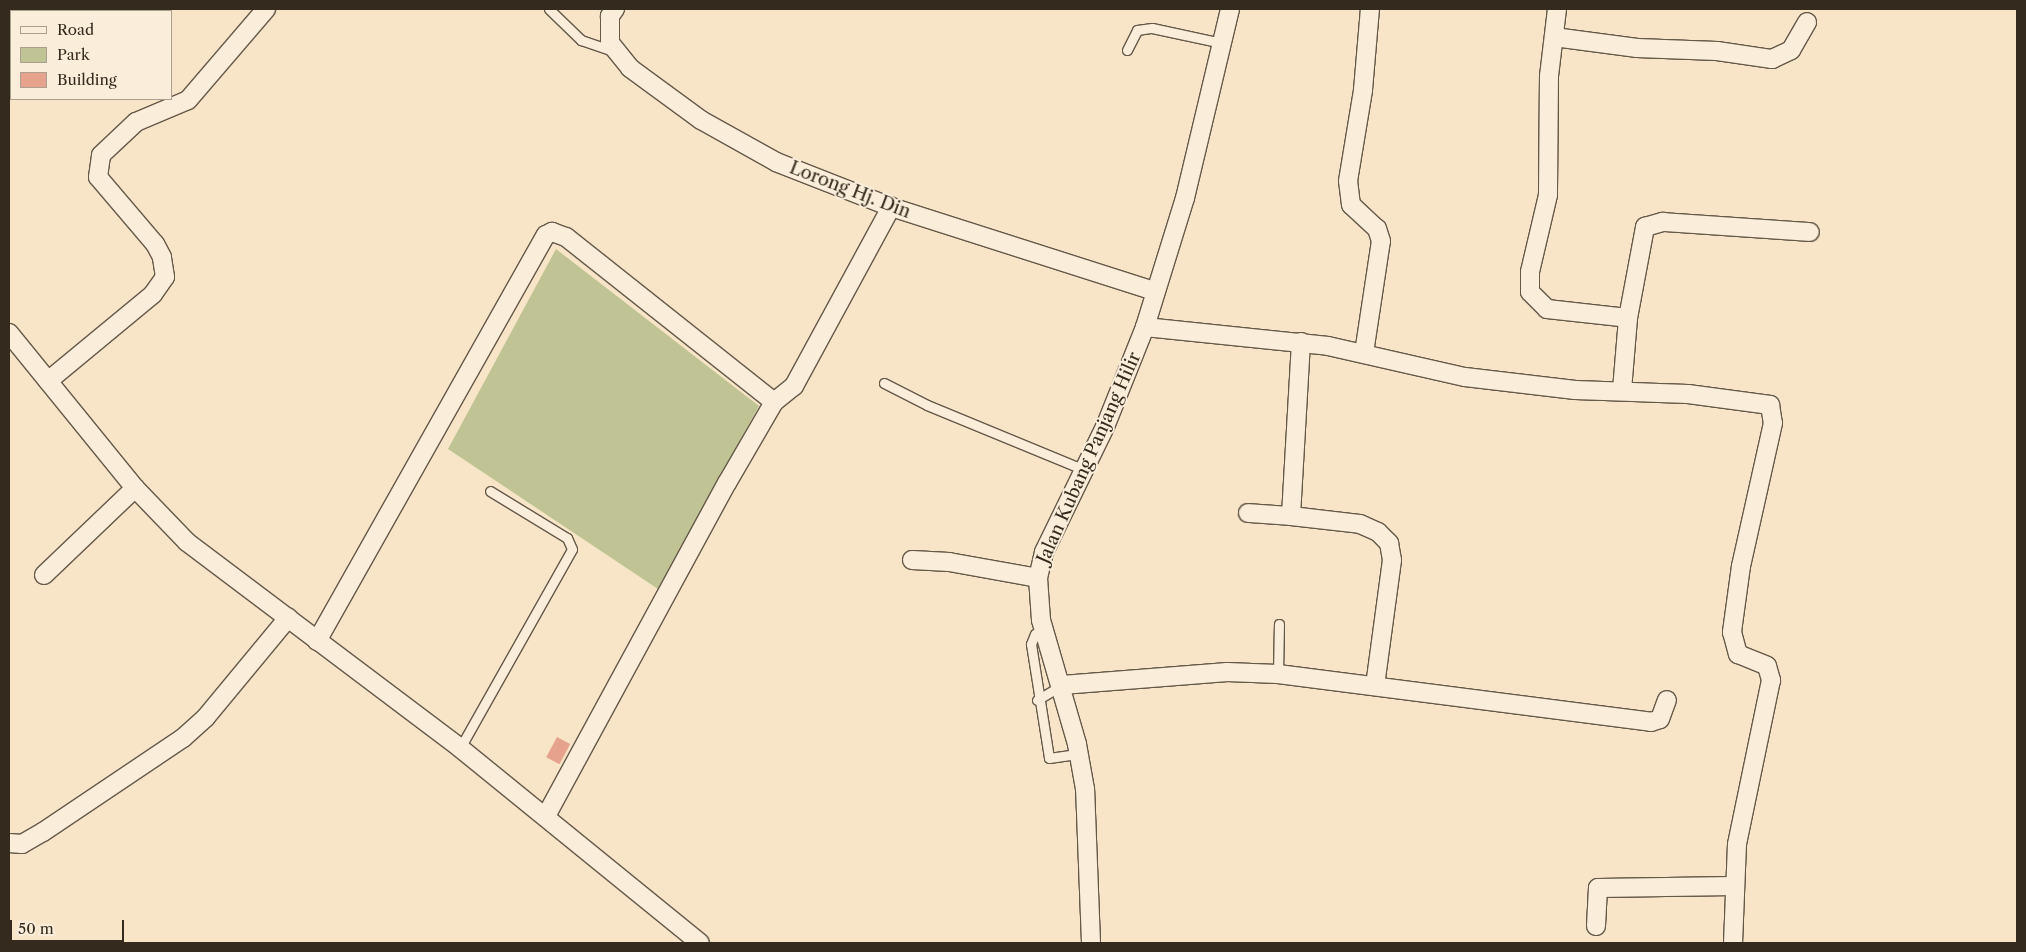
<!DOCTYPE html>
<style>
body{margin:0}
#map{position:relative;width:2026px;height:952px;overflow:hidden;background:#f8e5c8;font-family:"Libre Caslon Text",serif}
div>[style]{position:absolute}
.green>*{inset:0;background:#c0c393}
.building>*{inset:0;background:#e7a28d;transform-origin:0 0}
.roads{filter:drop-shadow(1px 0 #655948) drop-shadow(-1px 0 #655948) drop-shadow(0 1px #655948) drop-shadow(0 -1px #655948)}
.service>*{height:9px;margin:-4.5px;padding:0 4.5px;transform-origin:4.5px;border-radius:4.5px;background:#faeedb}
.minor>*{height:18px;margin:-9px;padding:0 9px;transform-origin:9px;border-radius:9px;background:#faeedb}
span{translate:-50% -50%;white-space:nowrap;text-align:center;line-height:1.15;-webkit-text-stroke:4px #faeedb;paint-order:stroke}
.street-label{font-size:18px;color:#342a1d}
.frame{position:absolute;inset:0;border:10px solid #342a1d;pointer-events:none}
.legend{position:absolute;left:10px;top:10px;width:162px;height:90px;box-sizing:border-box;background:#faeedb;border:1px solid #aba08f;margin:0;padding:6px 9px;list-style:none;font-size:15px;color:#342a1d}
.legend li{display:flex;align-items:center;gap:10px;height:25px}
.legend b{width:25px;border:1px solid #aba08f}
.scale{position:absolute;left:10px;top:920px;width:114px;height:22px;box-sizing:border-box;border:2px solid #342a1d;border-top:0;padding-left:6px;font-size:15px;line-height:18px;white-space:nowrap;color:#342a1d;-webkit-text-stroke:4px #faeedb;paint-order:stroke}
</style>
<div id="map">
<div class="green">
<div style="clip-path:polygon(556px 249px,759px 406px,658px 589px,448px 449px)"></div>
</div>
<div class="building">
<div style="left:557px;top:737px;width:15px;height:23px;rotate:28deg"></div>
</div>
<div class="roads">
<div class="service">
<div style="left:549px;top:9px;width:45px;rotate:44.1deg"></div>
<div style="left:581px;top:40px;width:34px;rotate:19deg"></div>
<div style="left:1127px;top:50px;width:22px;rotate:-63deg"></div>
<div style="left:1137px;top:30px;width:15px;rotate:-8deg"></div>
<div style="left:1152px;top:28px;width:72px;rotate:12.1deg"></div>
<div style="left:884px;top:383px;width:48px;rotate:27.1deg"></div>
<div style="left:927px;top:405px;width:171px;rotate:22.4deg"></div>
<div style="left:1044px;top:629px;width:10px;rotate:151deg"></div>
<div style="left:1035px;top:634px;width:11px;rotate:112deg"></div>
<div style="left:1031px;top:644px;width:115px;rotate:81deg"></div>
<div style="left:1049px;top:758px;width:30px;rotate:-8deg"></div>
<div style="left:1278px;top:674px;width:50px;rotate:-88.9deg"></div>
<div style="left:1037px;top:700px;width:29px;rotate:-31deg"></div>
<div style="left:460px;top:748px;width:228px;rotate:-60.6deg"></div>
<div style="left:572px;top:549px;width:12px;rotate:-114deg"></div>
<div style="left:567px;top:538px;width:90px;rotate:-148.6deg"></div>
</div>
<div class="minor">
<div style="left:615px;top:9px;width:9px;rotate:126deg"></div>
<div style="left:610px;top:16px;width:27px;rotate:90deg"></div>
<div style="left:610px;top:43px;width:32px;rotate:51deg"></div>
<div style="left:630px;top:68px;width:88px;rotate:36.2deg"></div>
<div style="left:701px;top:120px;width:86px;rotate:29.2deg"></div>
<div style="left:776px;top:162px;width:123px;rotate:21.4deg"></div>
<div style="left:891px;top:207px;width:277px;rotate:17.7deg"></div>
<div style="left:1557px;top:9px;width:67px;rotate:96.8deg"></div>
<div style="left:1549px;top:76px;width:119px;rotate:90.5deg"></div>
<div style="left:1548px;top:195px;width:79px;rotate:103.2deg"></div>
<div style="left:1530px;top:272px;width:20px;rotate:90deg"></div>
<div style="left:1530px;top:292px;width:24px;rotate:45deg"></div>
<div style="left:1547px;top:309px;width:81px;rotate:6.3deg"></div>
<div style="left:1554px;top:37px;width:84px;rotate:7.5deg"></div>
<div style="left:1637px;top:48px;width:80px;rotate:2.1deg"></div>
<div style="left:1717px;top:51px;width:56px;rotate:8.3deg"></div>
<div style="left:1772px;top:59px;width:21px;rotate:-25deg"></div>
<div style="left:1791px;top:50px;width:32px;rotate:-60deg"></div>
<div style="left:1145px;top:327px;width:184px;rotate:5.9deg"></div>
<div style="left:1328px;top:346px;width:140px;rotate:12.8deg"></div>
<div style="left:1465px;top:377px;width:111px;rotate:6.7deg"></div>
<div style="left:1575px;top:390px;width:113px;rotate:2deg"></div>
<div style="left:1688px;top:394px;width:83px;rotate:7.6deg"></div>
<div style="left:1770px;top:405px;width:18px;rotate:81deg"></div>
<div style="left:1773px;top:423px;width:147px;rotate:102.6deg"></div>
<div style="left:1741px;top:566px;width:67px;rotate:97.8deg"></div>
<div style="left:1732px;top:632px;width:23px;rotate:75deg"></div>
<div style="left:1738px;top:654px;width:31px;rotate:22deg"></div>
<div style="left:1767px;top:666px;width:15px;rotate:74deg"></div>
<div style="left:1771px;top:680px;width:167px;rotate:101.7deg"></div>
<div style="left:1737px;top:844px;width:99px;rotate:92.3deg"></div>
<div style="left:9px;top:333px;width:200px;rotate:50.9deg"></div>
<div style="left:135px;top:488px;width:75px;rotate:46.1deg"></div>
<div style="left:187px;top:542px;width:342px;rotate:37deg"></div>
<div style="left:460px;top:748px;width:309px;rotate:39.1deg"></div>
<div style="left:1301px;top:342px;width:174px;rotate:93.3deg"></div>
<div style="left:1291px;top:516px;width:69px;rotate:6.6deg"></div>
<div style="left:1360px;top:524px;width:20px;rotate:24deg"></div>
<div style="left:1378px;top:532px;width:16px;rotate:45deg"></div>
<div style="left:1389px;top:543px;width:17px;rotate:80deg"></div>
<div style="left:1392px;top:560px;width:127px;rotate:97.7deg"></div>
<div style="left:1364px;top:353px;width:113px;rotate:-81.4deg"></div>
<div style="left:1381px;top:241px;width:13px;rotate:-108deg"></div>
<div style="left:1377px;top:229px;width:35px;rotate:-137deg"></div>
<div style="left:1351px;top:205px;width:24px;rotate:-97deg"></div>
<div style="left:1348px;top:181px;width:92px;rotate:-80.6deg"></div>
<div style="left:1363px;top:90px;width:81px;rotate:-85.1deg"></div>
<div style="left:48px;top:381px;width:136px;rotate:-39.6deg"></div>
<div style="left:153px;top:294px;width:21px;rotate:-55deg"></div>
<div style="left:165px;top:277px;width:20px;rotate:-99deg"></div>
<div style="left:162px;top:257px;width:15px;rotate:-118deg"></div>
<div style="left:155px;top:244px;width:88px;rotate:-130.4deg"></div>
<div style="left:98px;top:177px;width:22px;rotate:-82deg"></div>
<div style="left:101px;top:155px;width:48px;rotate:-43.3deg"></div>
<div style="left:136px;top:122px;width:56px;rotate:-22.9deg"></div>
<div style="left:188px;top:100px;width:120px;rotate:-49.4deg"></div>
<div style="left:1622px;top:390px;width:72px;rotate:-85.2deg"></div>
<div style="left:1628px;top:318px;width:93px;rotate:-79.4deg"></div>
<div style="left:1645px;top:227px;width:19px;rotate:-16deg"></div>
<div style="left:1663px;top:222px;width:147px;rotate:3.9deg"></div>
<div style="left:1248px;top:513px;width:43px;rotate:4deg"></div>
<div style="left:912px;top:560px;width:37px;rotate:3deg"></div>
<div style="left:949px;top:562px;width:90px;rotate:10.2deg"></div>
<div style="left:44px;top:575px;width:126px;rotate:-43.7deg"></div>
<div style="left:317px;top:641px;width:466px;rotate:-60.6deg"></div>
<div style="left:546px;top:235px;width:7px;rotate:-27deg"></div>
<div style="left:552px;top:232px;width:15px;rotate:20deg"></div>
<div style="left:566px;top:237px;width:265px;rotate:38.4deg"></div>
<div style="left:1062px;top:685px;width:166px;rotate:-4.5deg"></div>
<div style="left:1227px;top:672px;width:51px;rotate:2.2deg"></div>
<div style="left:1278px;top:674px;width:376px;rotate:7.3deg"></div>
<div style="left:1651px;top:722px;width:9px;rotate:-18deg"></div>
<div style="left:1660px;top:719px;width:20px;rotate:-70deg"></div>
<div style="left:546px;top:816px;width:379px;rotate:-61.5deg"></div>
<div style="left:727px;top:483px;width:94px;rotate:-59.9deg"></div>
<div style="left:774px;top:402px;width:26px;rotate:-39deg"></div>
<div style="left:794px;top:386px;width:204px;rotate:-61.5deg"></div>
<div style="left:9px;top:843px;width:13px;rotate:4deg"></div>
<div style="left:22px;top:844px;width:24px;rotate:-30deg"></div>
<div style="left:43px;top:832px;width:169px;rotate:-33.9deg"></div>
<div style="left:183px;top:738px;width:31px;rotate:-42deg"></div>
<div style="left:206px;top:717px;width:129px;rotate:-50.4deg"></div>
<div style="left:1596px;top:926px;width:38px;rotate:-87deg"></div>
<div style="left:1598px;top:888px;width:136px;rotate:-0.8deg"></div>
<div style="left:1091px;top:943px;width:154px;rotate:-92.2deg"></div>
<div style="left:1085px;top:789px;width:46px;rotate:-100.1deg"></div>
<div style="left:1077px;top:744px;width:129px;rotate:-106.2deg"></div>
<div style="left:1041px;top:620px;width:42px;rotate:-94.1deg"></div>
<div style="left:1038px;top:578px;width:27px;rotate:-77deg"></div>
<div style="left:1044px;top:552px;width:139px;rotate:-64deg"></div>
<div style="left:1105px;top:427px;width:108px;rotate:-68.2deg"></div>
<div style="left:1145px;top:327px;width:135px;rotate:-72.8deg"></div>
<div style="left:1185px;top:198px;width:194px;rotate:-76.6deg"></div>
</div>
</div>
<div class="street-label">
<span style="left:850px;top:190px;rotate:21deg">Lorong Hj. Din</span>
<span style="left:1089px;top:458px;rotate:-66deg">Jalan Kubang Panjang Hilir</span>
</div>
<div class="frame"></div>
<ul class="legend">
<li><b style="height:6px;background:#faeedb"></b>Road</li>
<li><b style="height:14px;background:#c0c393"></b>Park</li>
<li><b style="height:14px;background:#e7a28d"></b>Building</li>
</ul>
<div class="scale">50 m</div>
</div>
